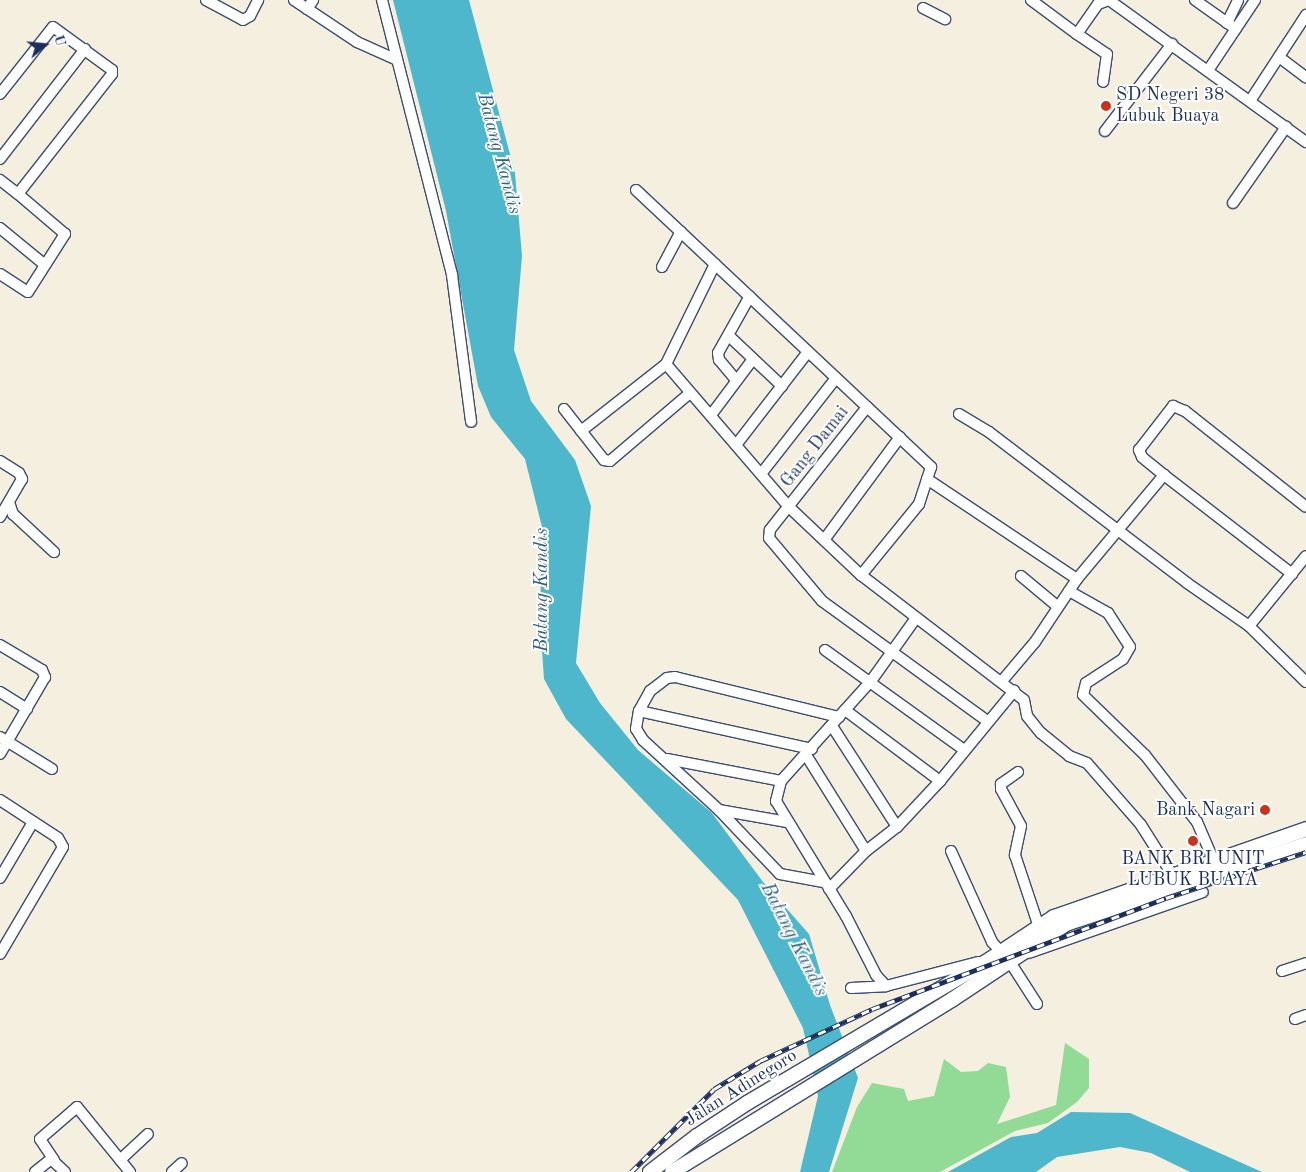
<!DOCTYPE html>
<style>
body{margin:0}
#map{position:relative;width:1306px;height:1172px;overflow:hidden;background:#f5efdf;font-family:"Old Standard TT",serif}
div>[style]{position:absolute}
.green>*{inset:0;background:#92db97}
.water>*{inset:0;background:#4eb7cb}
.roads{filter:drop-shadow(1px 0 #3c4c71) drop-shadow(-1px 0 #3c4c71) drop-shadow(0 1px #3c4c71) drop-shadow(0 -1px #3c4c71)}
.minor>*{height:10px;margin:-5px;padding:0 5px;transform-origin:5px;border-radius:5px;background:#fff}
.highway>*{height:14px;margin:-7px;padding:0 7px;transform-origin:7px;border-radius:7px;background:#fff}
.rail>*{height:4.5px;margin-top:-2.25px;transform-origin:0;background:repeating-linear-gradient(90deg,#fff 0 8px,#1b2f5e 0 16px);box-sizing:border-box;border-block:1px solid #1b2f5e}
.dots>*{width:14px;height:14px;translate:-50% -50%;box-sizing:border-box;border:2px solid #fff;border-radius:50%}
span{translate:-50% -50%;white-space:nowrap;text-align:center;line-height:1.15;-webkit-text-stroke:4px #fff;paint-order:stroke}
.poi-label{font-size:18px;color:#1b2f5e}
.left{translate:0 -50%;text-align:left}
.right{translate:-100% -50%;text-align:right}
.street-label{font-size:18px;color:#1b2f5e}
.water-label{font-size:19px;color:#2d5f84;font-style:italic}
.north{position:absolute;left:20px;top:20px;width:50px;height:50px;-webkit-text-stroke:4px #fff;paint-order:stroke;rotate:73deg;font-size:14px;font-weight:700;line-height:20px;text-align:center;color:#1b2f5e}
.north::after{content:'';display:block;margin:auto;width:18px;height:22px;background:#1b2f5e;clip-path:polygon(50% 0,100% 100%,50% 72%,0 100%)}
</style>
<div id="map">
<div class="green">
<div style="clip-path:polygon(1065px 1043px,1089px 1059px,1089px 1088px,1077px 1102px,1048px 1123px,1015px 1131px,940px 1172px,832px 1172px,857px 1107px,872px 1083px,904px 1089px,908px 1101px,934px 1096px,944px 1059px,961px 1072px,978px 1071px,988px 1063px,1006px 1067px,1010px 1097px,997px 1124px,1056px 1105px)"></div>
</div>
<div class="water">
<div style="clip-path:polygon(393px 0,469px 0,515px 173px,522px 256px,514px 350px,531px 401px,575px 460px,591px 506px,576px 663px,600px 703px,638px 750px,712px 813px,763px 882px,809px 934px,830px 1005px,858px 1078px,829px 1172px,800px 1172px,818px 1096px,803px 1028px,738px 900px,566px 719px,544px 679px,540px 621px,542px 527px,525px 459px,491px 417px,478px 386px,446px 211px)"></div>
<div style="clip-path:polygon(1071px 1112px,1130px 1113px,1262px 1172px,1190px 1172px,1151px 1153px,1120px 1147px,1057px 1157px,1036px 1172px,948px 1172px,1011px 1137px,1037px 1133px)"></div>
</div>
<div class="roads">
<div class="minor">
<div style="left:206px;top:0;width:42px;rotate:28.4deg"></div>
<div style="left:243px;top:20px;width:8px;rotate:-30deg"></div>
<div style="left:250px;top:16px;width:18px;rotate:-63deg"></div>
<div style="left:294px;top:0;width:76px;rotate:33.7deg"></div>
<div style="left:357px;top:42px;width:44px;rotate:24.2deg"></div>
<div style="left:382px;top:0;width:284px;rotate:75.7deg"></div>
<div style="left:452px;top:275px;width:148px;rotate:82.6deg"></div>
<div style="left:1031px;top:0;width:57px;rotate:36.5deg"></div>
<div style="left:1077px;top:34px;width:37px;rotate:-55deg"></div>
<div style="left:1098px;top:4px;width:12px;rotate:-20deg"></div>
<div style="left:1109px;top:0;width:243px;rotate:35.8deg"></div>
<div style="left:1195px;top:0;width:50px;rotate:35.3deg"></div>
<div style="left:923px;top:8px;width:25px;rotate:27deg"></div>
<div style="left:307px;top:9px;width:11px;rotate:-56deg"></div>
<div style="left:1227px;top:23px;width:25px;rotate:-64deg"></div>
<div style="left:1077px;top:34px;width:36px;rotate:34deg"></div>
<div style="left:1107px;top:54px;width:28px;rotate:98deg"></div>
<div style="left:1279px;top:57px;width:34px;rotate:37deg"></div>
<div style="left:1209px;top:69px;width:83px;rotate:-56.3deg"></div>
<div style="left:0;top:94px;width:85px;rotate:-51.7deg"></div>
<div style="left:53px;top:27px;width:73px;rotate:36.1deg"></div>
<div style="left:112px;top:70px;width:4px;rotate:90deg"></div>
<div style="left:112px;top:74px;width:152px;rotate:128.1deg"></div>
<div style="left:18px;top:194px;width:23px;rotate:-142deg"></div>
<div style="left:1250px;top:101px;width:103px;rotate:-56.9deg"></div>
<div style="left:1105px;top:131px;width:110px;rotate:-52.4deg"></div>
<div style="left:0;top:159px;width:139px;rotate:-52.3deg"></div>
<div style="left:636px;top:190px;width:405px;rotate:43.2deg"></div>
<div style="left:931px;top:467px;width:39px;rotate:108deg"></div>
<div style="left:919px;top:504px;width:92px;rotate:129.2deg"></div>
<div style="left:1233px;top:203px;width:93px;rotate:-55.1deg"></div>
<div style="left:0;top:228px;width:58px;rotate:39.4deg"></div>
<div style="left:715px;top:264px;width:111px;rotate:116.1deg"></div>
<div style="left:666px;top:364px;width:189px;rotate:49.3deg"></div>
<div style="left:789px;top:507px;width:99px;rotate:43.4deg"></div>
<div style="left:861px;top:575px;width:205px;rotate:37.5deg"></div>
<div style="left:1024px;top:700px;width:16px;rotate:79deg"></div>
<div style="left:1027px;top:716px;width:22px;rotate:51deg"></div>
<div style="left:1041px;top:733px;width:36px;rotate:39deg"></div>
<div style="left:1069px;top:756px;width:19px;rotate:21deg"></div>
<div style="left:1087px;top:763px;width:82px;rotate:48.9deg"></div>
<div style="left:1141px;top:825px;width:58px;rotate:57.7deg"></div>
<div style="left:662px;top:267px;width:40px;rotate:-62deg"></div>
<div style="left:0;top:274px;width:33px;rotate:33deg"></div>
<div style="left:28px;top:292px;width:69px;rotate:-57.5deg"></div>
<div style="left:65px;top:234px;width:62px;rotate:-139.6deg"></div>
<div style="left:729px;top:336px;width:73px;rotate:43.3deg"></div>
<div style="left:736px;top:380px;width:26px;rotate:-130deg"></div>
<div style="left:719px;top:360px;width:7px;rotate:-98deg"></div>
<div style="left:718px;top:353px;width:65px;rotate:-60.7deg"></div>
<div style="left:867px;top:407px;width:157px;rotate:128.3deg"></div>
<div style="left:770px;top:530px;width:8px;rotate:97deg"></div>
<div style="left:769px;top:538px;width:82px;rotate:49.9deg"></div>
<div style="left:822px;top:601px;width:204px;rotate:36deg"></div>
<div style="left:564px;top:409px;width:65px;rotate:51.9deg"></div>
<div style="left:604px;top:460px;width:6px;rotate:9deg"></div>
<div style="left:610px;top:461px;width:105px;rotate:-40.4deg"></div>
<div style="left:959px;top:414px;width:35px;rotate:31deg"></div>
<div style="left:989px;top:432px;width:249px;rotate:37.3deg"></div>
<div style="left:1187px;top:583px;width:75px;rotate:34.7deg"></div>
<div style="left:1249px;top:626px;width:80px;rotate:44.5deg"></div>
<div style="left:711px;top:415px;width:70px;rotate:-53.1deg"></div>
<div style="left:581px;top:431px;width:108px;rotate:-38.2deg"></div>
<div style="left:736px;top:445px;width:118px;rotate:-52.3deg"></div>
<div style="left:0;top:461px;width:22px;rotate:32deg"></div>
<div style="left:19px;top:473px;width:7px;rotate:63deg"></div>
<div style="left:22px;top:479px;width:44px;rotate:120.1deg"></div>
<div style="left:761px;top:474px;width:122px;rotate:-52deg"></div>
<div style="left:1164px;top:475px;width:162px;rotate:37.7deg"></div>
<div style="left:927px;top:479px;width:180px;rotate:33.7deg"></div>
<div style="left:9px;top:502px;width:13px;rotate:72deg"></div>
<div style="left:13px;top:514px;width:56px;rotate:42.8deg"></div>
<div style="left:824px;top:540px;width:128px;rotate:-53.6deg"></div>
<div style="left:1021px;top:576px;width:47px;rotate:39.8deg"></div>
<div style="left:1069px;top:591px;width:45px;rotate:29.4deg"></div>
<div style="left:1108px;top:613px;width:40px;rotate:57.1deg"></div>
<div style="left:1130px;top:647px;width:14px;rotate:120deg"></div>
<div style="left:1123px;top:659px;width:44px;rotate:147deg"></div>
<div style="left:1086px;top:683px;width:12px;rotate:104deg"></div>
<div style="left:1083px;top:695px;width:86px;rotate:44.1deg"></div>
<div style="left:1145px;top:755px;width:85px;rotate:52.2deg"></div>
<div style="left:1197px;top:822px;width:40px;rotate:66.6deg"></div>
<div style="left:916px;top:618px;width:77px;rotate:125.5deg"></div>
<div style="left:871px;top:681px;width:135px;rotate:132deg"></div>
<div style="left:781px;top:781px;width:21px;rotate:104deg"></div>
<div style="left:776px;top:801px;width:135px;rotate:58.7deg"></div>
<div style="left:846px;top:916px;width:66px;rotate:63deg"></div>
<div style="left:876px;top:975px;width:15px;rotate:48deg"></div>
<div style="left:886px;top:986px;width:96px;rotate:-14.5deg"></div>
<div style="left:1249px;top:626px;width:90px;rotate:-50.8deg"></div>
<div style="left:0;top:645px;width:49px;rotate:30.8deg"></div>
<div style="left:42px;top:670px;width:8px;rotate:67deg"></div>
<div style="left:45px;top:677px;width:89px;rotate:120.3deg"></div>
<div style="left:825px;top:650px;width:171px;rotate:35.7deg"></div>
<div style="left:1002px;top:681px;width:51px;rotate:-49.8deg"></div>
<div style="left:1035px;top:642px;width:76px;rotate:-56.3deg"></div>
<div style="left:1077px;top:579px;width:136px;rotate:-50.1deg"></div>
<div style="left:1164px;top:475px;width:28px;rotate:-141deg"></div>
<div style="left:1142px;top:457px;width:8px;rotate:-113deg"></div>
<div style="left:1139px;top:450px;width:56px;rotate:-52.3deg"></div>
<div style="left:1173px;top:406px;width:13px;rotate:23deg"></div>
<div style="left:1185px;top:411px;width:154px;rotate:38.4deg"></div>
<div style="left:0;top:692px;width:32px;rotate:32deg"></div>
<div style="left:845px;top:710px;width:119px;rotate:36.8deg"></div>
<div style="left:639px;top:711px;width:177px;rotate:12.4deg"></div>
<div style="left:832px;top:726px;width:120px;rotate:57.2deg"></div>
<div style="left:0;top:737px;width:61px;rotate:31.6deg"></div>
<div style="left:806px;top:755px;width:113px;rotate:58deg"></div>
<div style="left:667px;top:759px;width:116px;rotate:10.9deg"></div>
<div style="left:1018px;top:772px;width:21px;rotate:145deg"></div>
<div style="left:1001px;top:784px;width:5px;rotate:90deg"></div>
<div style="left:1001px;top:789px;width:42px;rotate:61.6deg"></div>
<div style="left:1021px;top:826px;width:30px;rotate:102deg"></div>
<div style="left:1015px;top:855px;width:76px;rotate:71.6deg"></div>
<div style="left:0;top:800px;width:69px;rotate:33.2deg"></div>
<div style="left:58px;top:838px;width:10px;rotate:61deg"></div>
<div style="left:63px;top:847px;width:124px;rotate:120.5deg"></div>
<div style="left:719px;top:810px;width:88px;rotate:46.4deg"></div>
<div style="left:780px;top:874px;width:44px;rotate:10.5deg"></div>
<div style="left:787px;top:822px;width:69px;rotate:-170deg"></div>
<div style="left:719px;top:810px;width:103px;rotate:-137.4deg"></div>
<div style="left:643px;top:740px;width:13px;rotate:-122deg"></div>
<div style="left:636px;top:729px;width:18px;rotate:-81deg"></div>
<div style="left:639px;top:711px;width:23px;rotate:-61deg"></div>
<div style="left:650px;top:691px;width:21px;rotate:-37deg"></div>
<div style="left:667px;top:678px;width:8px;rotate:-7deg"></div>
<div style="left:675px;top:677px;width:169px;rotate:13.7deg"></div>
<div style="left:951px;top:851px;width:100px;rotate:65.7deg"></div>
<div style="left:992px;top:942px;width:27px;rotate:48deg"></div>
<div style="left:1010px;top:962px;width:50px;rotate:57.3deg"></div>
<div style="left:0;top:878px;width:65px;rotate:-59.5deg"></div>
<div style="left:829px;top:889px;width:53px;rotate:-45.8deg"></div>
<div style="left:866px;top:851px;width:39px;rotate:-38deg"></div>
<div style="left:897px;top:827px;width:63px;rotate:-46.9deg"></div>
<div style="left:940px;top:781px;width:117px;rotate:-50.6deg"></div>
<div style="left:1029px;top:953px;width:184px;rotate:-19.3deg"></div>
<div style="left:1282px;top:971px;width:25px;rotate:-18deg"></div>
<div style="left:851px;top:988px;width:35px;rotate:-3deg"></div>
<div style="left:1295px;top:1019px;width:12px;rotate:-20deg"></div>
<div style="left:54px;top:1160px;width:25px;rotate:-124deg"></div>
<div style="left:40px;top:1139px;width:49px;rotate:-40.9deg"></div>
<div style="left:77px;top:1107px;width:84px;rotate:50.8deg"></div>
<div style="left:120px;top:1160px;width:38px;rotate:-43deg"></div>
<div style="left:35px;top:1172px;width:21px;rotate:-39deg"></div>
<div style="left:51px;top:1159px;width:19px;rotate:43deg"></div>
<div style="left:172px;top:1172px;width:13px;rotate:-42deg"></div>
</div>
<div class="highway">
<div style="left:650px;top:1172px;width:59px;rotate:-37.5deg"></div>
<div style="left:697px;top:1136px;width:60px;rotate:-33.4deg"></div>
<div style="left:747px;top:1103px;width:285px;rotate:-30.6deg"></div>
<div style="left:992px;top:958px;width:74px;rotate:-33.5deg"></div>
<div style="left:1054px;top:917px;width:267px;rotate:-19.2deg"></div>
<div style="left:672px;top:1172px;width:330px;rotate:-31.6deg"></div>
<div style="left:953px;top:999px;width:136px;rotate:-33.6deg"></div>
<div style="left:1066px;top:924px;width:253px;rotate:-18.4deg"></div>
</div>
</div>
<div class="rail">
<div style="left:631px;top:1172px;width:117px;rotate:-45deg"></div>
<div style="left:714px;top:1089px;width:54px;rotate:-31.3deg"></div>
<div style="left:760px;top:1061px;width:123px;rotate:-24.9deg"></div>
<div style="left:872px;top:1009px;width:314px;rotate:-20.7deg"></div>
<div style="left:1166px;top:898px;width:147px;rotate:-18.2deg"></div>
</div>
<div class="dots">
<div style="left:1106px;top:106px;background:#c8321e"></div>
<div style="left:1265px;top:810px;background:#c8321e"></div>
<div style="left:1193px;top:841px;background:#c8321e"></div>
</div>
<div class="poi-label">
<span class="left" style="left:1116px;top:106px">SD Negeri 38<br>Lubuk Buaya</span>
<span class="right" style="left:1255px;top:810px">Bank Nagari</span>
<span style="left:1193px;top:870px">BANK BRI UNIT<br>LUBUK BUAYA</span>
</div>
<div class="street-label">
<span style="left:815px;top:447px;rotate:-52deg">Gang Damai</span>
<span style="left:741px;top:1088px;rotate:-32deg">Jalan Adinegoro</span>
</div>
<div class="water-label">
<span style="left:498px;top:154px;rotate:75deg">Batang Kandis</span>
<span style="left:543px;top:590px;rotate:-90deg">Batang Kandis</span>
<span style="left:793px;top:940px;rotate:63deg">Batang Kandis</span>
</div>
<div class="north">U</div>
</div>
